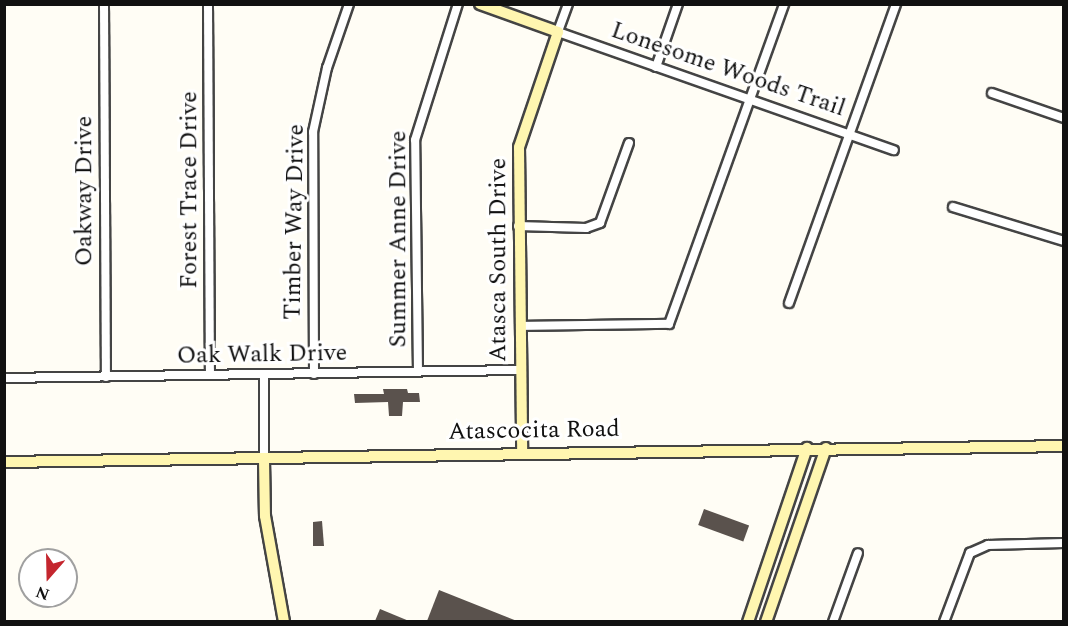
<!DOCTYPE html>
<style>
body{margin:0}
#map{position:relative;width:1068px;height:626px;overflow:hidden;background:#fffdf5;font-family:Spectral,serif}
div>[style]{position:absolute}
.building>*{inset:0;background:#5a524d;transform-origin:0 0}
.roads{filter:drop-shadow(2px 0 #444) drop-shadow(-2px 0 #444) drop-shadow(0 2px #444) drop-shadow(0 -2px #444)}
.street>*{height:8px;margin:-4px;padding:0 4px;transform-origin:4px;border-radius:4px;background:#fff}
.secondary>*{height:10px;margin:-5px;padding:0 5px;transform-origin:5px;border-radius:5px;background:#fff6b0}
span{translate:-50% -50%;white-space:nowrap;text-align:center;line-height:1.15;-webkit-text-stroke:6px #fff;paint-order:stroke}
.street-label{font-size:24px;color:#111}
.frame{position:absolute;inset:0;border:6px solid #111;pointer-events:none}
.north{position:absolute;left:18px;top:548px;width:60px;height:60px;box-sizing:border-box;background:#fff;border:2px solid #a0a0a0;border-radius:50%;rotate:200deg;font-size:16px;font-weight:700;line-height:24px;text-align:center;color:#111}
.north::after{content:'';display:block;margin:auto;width:21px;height:27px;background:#c4262e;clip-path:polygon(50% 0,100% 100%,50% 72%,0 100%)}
</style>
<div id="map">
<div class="building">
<div style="clip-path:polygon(383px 389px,407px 389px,408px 393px,419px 393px,420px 402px,403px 402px,402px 416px,389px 416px,388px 402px,355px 403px,354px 394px,384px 394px)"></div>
<div style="left:704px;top:509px;width:48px;height:17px;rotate:20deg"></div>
<div style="clip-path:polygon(322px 521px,324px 546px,313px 546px,313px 522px)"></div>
<div style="clip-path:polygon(439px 590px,517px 621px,427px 621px)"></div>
<div style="clip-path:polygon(380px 609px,409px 621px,375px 621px)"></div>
</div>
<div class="roads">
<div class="street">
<div style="left:104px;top:4px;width:373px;rotate:89.7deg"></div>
<div style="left:208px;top:4px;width:371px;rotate:89.7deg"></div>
<div style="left:568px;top:4px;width:30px;rotate:110deg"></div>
<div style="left:558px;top:32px;width:356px;rotate:19.4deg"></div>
<div style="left:656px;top:67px;width:67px;rotate:-70.8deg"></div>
<div style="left:992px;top:93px;width:76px;rotate:19.1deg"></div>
<div style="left:953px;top:207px;width:116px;rotate:17deg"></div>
<div style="left:518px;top:226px;width:68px;rotate:1.7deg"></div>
<div style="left:586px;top:228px;width:15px;rotate:-20deg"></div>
<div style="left:600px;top:223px;width:85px;rotate:-70.1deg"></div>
<div style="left:789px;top:303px;width:318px;rotate:-70.3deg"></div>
<div style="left:520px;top:326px;width:149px;rotate:-0.8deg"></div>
<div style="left:669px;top:324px;width:340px;rotate:-70.2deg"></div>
<div style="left:418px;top:372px;width:232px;rotate:-90.7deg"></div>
<div style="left:415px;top:140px;width:143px;rotate:-72.5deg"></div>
<div style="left:264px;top:374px;width:86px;rotate:90deg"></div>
<div style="left:314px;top:374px;width:242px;rotate:-90.2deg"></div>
<div style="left:313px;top:132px;width:66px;rotate:-77.7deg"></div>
<div style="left:327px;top:68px;width:68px;rotate:-71deg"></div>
<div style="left:4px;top:378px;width:516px;rotate:-0.89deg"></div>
<div style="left:833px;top:622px;width:73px;rotate:-70.1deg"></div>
<div style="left:944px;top:622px;width:74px;rotate:-69.4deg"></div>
<div style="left:970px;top:553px;width:20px;rotate:-24deg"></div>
<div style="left:988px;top:545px;width:76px;rotate:-1.5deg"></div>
</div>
<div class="secondary">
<div style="left:480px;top:4px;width:83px;rotate:19.7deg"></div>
<div style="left:558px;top:32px;width:121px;rotate:108.7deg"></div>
<div style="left:519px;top:147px;width:305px;rotate:89.4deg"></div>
<div style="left:264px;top:460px;width:56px;rotate:89deg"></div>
<div style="left:265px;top:516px;width:108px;rotate:79.8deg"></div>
<div style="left:4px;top:462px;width:1060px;rotate:-0.86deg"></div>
<div style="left:748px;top:622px;width:184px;rotate:-71.3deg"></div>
<div style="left:766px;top:622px;width:184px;rotate:-71deg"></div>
</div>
</div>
<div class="street-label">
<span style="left:728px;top:70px;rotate:19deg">Lonesome Woods Trail</span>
<span style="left:190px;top:190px;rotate:-90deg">Forest Trace Drive</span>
<span style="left:85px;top:191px;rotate:-90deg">Oakway Drive</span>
<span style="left:295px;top:222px;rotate:-89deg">Timber Way Drive</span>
<span style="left:399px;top:239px;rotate:-90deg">Summer Anne Drive</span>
<span style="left:499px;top:260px;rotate:-90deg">Atasca South Drive</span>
<span style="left:262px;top:355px;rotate:-1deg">Oak Walk Drive</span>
<span style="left:534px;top:431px;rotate:-1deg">Atascocita Road</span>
</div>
<div class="frame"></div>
<div class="north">N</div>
</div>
